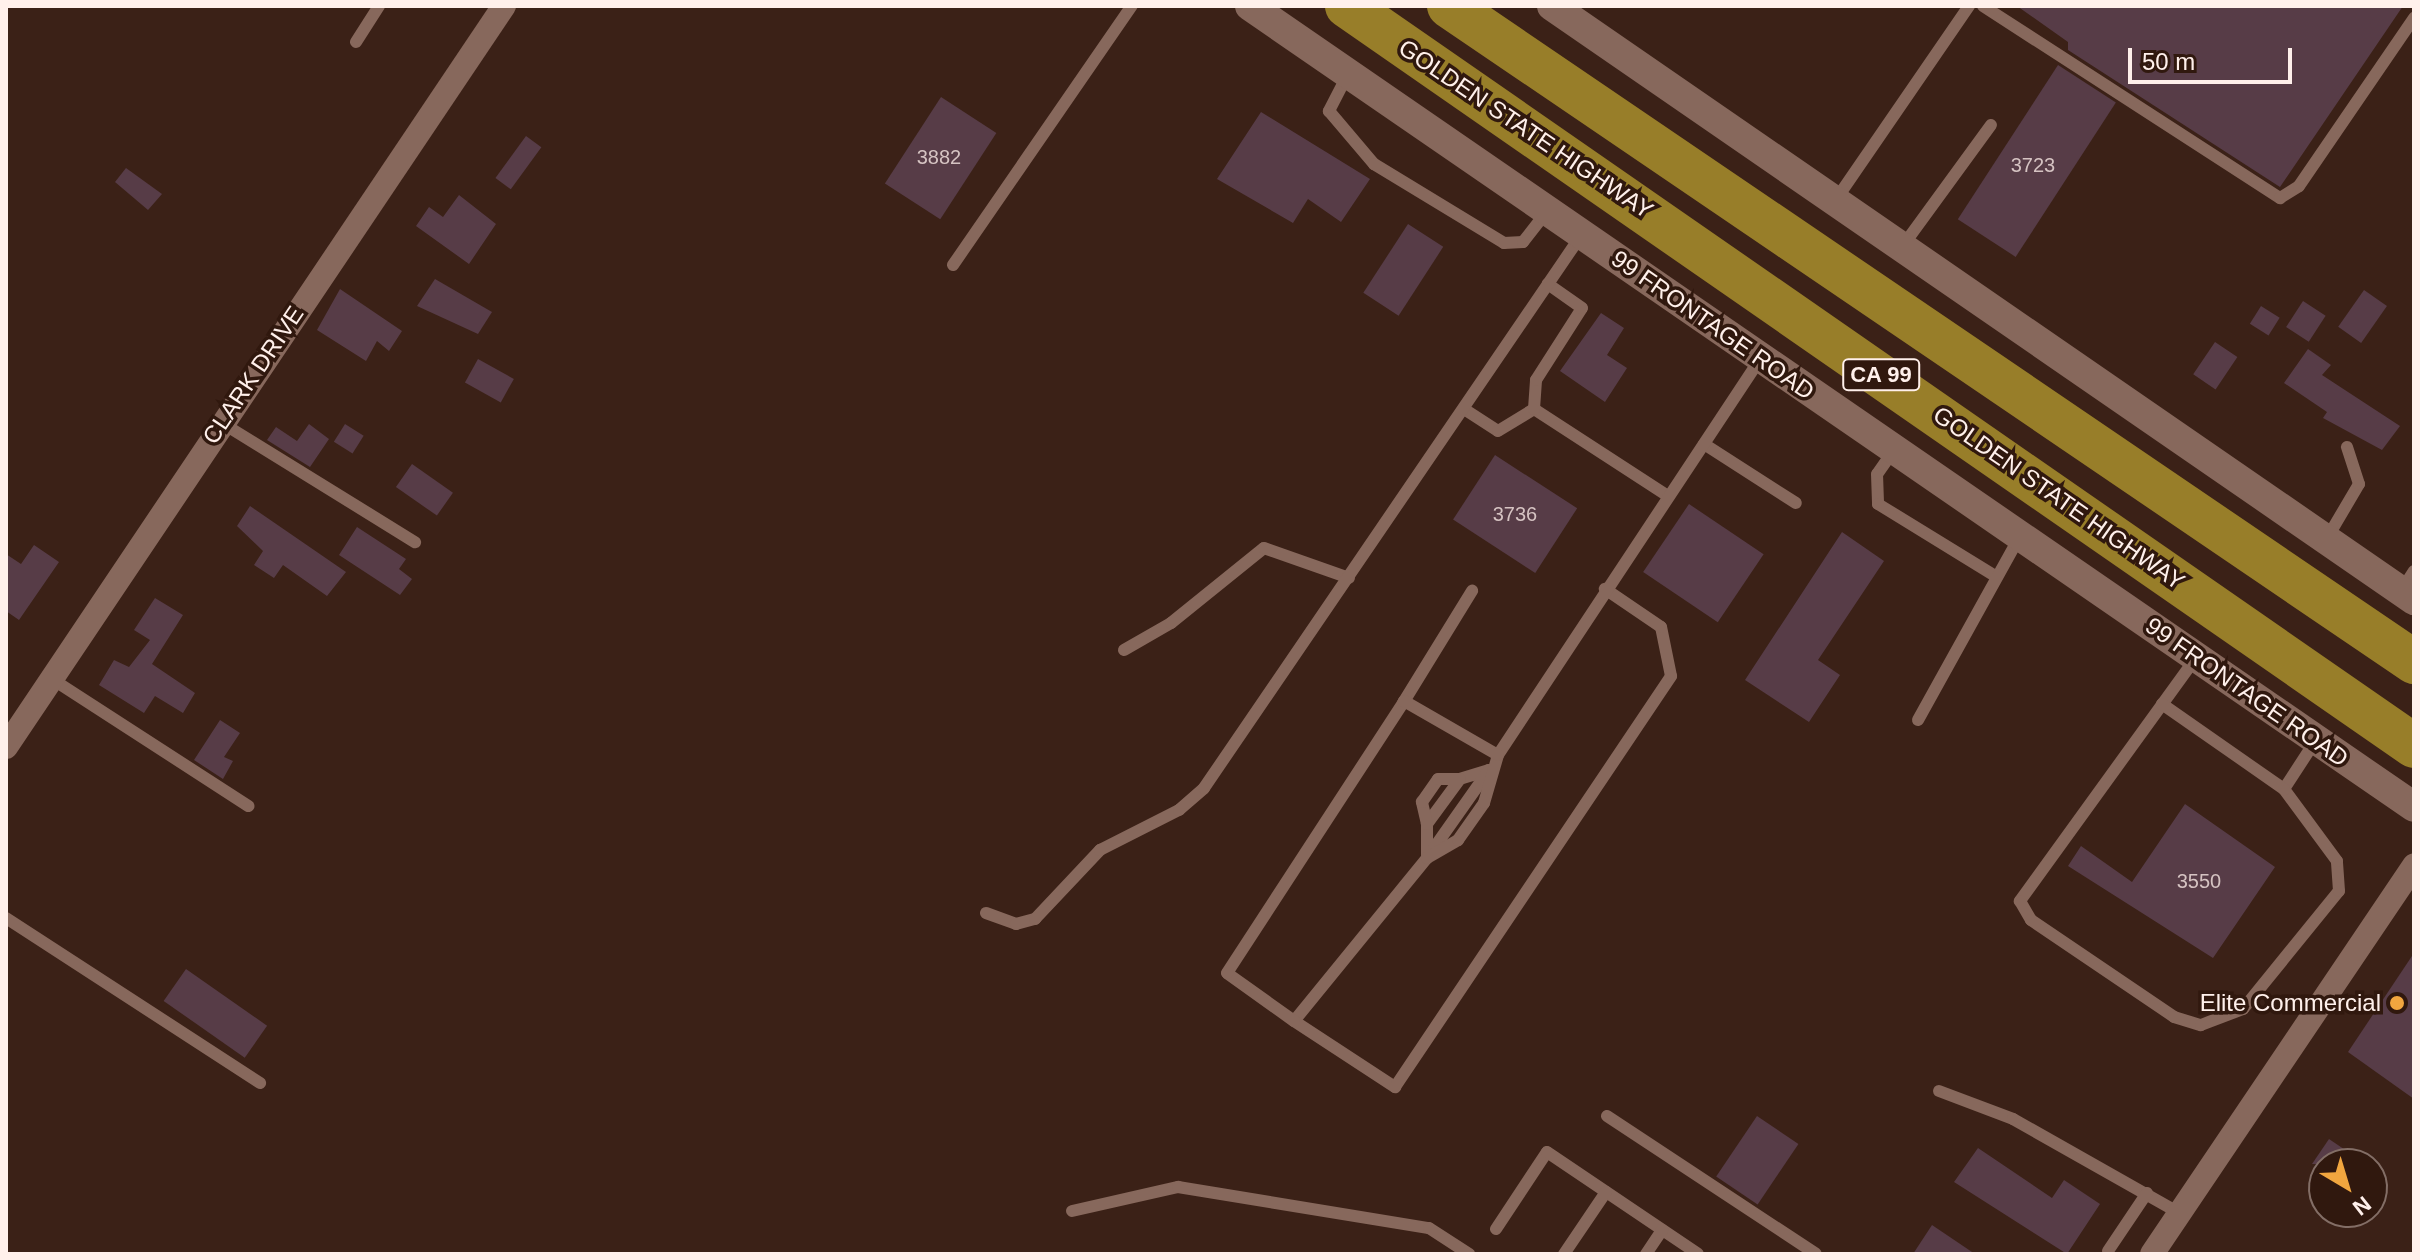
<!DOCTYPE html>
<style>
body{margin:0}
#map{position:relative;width:2420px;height:1260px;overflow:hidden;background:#3b2117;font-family:Arial,sans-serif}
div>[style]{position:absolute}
.building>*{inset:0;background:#573c47;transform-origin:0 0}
.service>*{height:12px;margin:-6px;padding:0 6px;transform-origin:6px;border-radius:6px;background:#87685c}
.minor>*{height:24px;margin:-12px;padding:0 12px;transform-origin:12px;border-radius:12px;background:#87685c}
.tertiary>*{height:30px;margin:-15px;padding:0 15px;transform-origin:15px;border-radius:15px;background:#87685c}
.motorway>*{height:44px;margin:-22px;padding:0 22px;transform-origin:22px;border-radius:22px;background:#987e29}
.dots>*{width:22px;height:22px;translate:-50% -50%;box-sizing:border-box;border:4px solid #30180e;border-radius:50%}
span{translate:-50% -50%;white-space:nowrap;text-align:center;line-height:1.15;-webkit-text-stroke:7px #30180e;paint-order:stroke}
.number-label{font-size:20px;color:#d5c3c2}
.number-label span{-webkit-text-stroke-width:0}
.shield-label span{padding:2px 6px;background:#30180e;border:2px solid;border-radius:6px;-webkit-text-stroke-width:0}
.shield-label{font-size:22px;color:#fff0eb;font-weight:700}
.street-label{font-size:24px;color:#fff0eb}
.poi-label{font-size:24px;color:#fff0eb}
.right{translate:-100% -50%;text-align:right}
.frame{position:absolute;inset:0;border:8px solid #fff0eb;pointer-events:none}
.north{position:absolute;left:2308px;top:1148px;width:80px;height:80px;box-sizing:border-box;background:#30180e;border:2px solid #836e66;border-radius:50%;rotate:142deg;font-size:22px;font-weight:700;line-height:32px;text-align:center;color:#fff0eb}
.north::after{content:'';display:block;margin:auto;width:28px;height:36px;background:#f1a63f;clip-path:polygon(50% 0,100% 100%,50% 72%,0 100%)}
.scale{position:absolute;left:2128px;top:48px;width:164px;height:36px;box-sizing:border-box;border:4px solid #fff0eb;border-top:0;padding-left:10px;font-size:24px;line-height:28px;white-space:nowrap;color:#fff0eb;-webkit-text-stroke:6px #30180e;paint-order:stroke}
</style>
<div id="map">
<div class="building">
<div style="clip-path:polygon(2017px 6px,2403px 6px,2280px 187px,2068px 50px,2068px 42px)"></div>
<div style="left:2058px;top:65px;width:69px;height:184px;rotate:33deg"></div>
<div style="left:941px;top:97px;width:66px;height:103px;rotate:33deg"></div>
<div style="clip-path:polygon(1261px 112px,1370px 179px,1341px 222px,1308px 199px,1293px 223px,1217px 179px)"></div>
<div style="left:526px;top:136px;width:19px;height:52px;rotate:36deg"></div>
<div style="clip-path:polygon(126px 168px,162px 194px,148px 210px,115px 182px)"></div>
<div style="clip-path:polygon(459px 195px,496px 224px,469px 264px,416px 226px,429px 207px,443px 217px)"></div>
<div style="left:1408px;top:224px;width:42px;height:82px;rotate:33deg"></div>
<div style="clip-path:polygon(435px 279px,492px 312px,478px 334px,417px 306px)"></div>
<div style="clip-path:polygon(340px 289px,402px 331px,389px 351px,377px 341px,366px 361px,317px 330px)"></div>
<div style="left:2364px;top:290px;width:28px;height:45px;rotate:35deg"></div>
<div style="left:2303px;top:301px;width:27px;height:31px;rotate:33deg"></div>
<div style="left:2261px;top:306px;width:22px;height:21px;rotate:32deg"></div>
<div style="clip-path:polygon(1601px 313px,1624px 328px,1607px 355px,1627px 368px,1605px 402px,1560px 371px)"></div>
<div style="left:2215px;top:342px;width:27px;height:39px;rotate:34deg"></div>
<div style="clip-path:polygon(2308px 349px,2331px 365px,2322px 375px,2400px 426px,2382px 450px,2323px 418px,2327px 412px,2284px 383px)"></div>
<div style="left:478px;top:359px;width:41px;height:27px;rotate:29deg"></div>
<div style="clip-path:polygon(309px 424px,329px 439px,310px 467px,267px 440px,276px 427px,297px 441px)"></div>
<div style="left:345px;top:424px;width:22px;height:21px;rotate:32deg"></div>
<div style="left:1495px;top:455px;width:98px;height:77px;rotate:33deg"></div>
<div style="left:412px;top:464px;width:50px;height:28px;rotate:35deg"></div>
<div style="left:1689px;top:504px;width:90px;height:82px;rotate:34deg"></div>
<div style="clip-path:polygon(250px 506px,346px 572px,327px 596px,283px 565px,274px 578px,254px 565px,263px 551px,237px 526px)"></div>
<div style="clip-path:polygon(357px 527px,406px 559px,399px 569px,412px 579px,400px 595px,339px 555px)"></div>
<div style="clip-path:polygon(1842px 532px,1884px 561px,1818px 660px,1840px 675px,1809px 722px,1745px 680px)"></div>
<div style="clip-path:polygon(34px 545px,59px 562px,19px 620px,6px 611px,6px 554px,21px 564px)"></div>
<div style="clip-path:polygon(155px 598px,183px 615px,152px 664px,195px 693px,183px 713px,155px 696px,144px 713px,99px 685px,114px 660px,129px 667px,150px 640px,134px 630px)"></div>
<div style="clip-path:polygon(220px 720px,240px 733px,224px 757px,233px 761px,223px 779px,194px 760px)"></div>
<div style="clip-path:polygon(2185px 804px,2275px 867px,2213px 958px,2068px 866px,2081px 846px,2132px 882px)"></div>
<div style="clip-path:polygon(2414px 953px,2414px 1099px,2348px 1052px)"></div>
<div style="left:186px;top:969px;width:99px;height:39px;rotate:35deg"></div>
<div style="left:1757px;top:1116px;width:50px;height:73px;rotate:34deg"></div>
<div style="clip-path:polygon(2329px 1139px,2366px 1164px,2312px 1164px)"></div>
<div style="clip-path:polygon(1978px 1148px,2052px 1198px,2064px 1180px,2100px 1204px,2067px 1254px,1954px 1182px)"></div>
<div style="clip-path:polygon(1932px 1225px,1975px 1254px,1913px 1254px)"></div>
</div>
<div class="service">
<div style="left:1983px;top:6px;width:354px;rotate:32.9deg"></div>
<div style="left:2280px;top:198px;width:22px;rotate:-32deg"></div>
<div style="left:2299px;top:186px;width:204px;rotate:-55.6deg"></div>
<div style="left:356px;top:42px;width:43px;rotate:-57.4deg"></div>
<div style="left:1348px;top:74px;width:42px;rotate:117.2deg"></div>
<div style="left:1329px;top:111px;width:70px;rotate:49.7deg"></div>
<div style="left:1374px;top:164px;width:152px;rotate:31.3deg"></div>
<div style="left:1504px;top:243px;width:19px;rotate:-3deg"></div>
<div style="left:1523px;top:242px;width:39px;rotate:-52deg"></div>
<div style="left:1835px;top:201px;width:237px;rotate:-55.5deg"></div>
<div style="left:1902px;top:247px;width:151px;rotate:-53.9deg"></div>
<div style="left:953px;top:265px;width:315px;rotate:-55.4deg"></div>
<div style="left:1464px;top:409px;width:40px;rotate:32.9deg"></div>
<div style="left:1498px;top:431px;width:42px;rotate:-31.4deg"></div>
<div style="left:1534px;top:409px;width:156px;rotate:33deg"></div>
<div style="left:1534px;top:409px;width:29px;rotate:-86deg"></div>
<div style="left:1536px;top:380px;width:85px;rotate:-57.4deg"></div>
<div style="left:1582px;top:308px;width:42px;rotate:-144.8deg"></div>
<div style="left:222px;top:423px;width:227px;rotate:31.7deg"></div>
<div style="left:1704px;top:444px;width:109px;rotate:32.7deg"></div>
<div style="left:1894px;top:450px;width:29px;rotate:125deg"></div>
<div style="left:1877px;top:474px;width:30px;rotate:88deg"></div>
<div style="left:1878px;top:504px;width:134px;rotate:31.6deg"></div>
<div style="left:2326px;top:540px;width:65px;rotate:-59.5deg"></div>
<div style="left:2359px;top:484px;width:39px;rotate:-108deg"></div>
<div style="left:2401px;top:591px;width:24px;rotate:-57deg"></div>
<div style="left:1124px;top:650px;width:54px;rotate:-29.9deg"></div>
<div style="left:1171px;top:623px;width:119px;rotate:-38.9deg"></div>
<div style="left:1264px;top:548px;width:90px;rotate:19.4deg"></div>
<div style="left:2195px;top:659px;width:299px;rotate:125.9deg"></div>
<div style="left:2020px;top:901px;width:22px;rotate:60deg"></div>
<div style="left:2031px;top:920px;width:173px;rotate:34.1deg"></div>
<div style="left:2174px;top:1017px;width:28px;rotate:17deg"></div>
<div style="left:2201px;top:1025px;width:45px;rotate:-20.9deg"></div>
<div style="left:2243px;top:1009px;width:152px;rotate:-50.9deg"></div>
<div style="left:2339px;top:891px;width:30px;rotate:-94deg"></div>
<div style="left:2337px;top:861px;width:89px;rotate:-126.4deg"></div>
<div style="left:2284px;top:789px;width:59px;rotate:-56.9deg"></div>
<div style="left:52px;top:679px;width:234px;rotate:32.9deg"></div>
<div style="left:1403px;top:703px;width:132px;rotate:-58.4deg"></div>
<div style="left:2162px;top:704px;width:149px;rotate:34.9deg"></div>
<div style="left:1918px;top:720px;width:210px;rotate:-61deg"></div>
<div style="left:1489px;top:770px;width:30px;rotate:163deg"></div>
<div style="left:1460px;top:779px;width:56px;rotate:126.3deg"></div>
<div style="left:1427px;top:824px;width:34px;rotate:90deg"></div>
<div style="left:1427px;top:858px;width:210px;rotate:129.2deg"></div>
<div style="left:1294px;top:1021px;width:121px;rotate:33.2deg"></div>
<div style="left:1395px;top:1087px;width:495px;rotate:-56.1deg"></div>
<div style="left:1671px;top:676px;width:50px;rotate:-101.5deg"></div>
<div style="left:1661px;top:627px;width:68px;rotate:-145.8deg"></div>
<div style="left:1489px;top:770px;width:108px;rotate:125.2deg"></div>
<div style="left:1427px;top:858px;width:36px;rotate:-30deg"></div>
<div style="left:1458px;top:840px;width:45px;rotate:-54.9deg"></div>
<div style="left:1484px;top:803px;width:50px;rotate:-73.7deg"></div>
<div style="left:1498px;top:755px;width:475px;rotate:-56.5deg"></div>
<div style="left:1427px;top:824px;width:23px;rotate:-103deg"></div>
<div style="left:1422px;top:802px;width:28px;rotate:-55deg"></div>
<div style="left:1438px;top:779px;width:22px"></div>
<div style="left:986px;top:913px;width:32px;rotate:20deg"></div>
<div style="left:1016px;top:924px;width:20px;rotate:-15deg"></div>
<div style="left:1035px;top:919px;width:95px;rotate:-46.7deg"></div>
<div style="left:1100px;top:850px;width:89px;rotate:-26.9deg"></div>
<div style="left:1179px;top:810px;width:33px;rotate:-41deg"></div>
<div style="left:1204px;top:788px;width:671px;rotate:-55.69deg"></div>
<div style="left:6px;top:918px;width:303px;rotate:33deg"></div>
<div style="left:1294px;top:1021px;width:82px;rotate:-144.4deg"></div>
<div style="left:1227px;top:973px;width:325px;rotate:-56.9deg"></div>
<div style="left:1404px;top:701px;width:108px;rotate:29.9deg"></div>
<div style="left:1939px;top:1091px;width:79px;rotate:20.7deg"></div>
<div style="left:2013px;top:1119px;width:191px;rotate:29.5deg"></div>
<div style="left:1607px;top:1116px;width:250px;rotate:33.4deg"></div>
<div style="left:1072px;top:1211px;width:109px;rotate:-12.8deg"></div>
<div style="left:1178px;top:1187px;width:254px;rotate:9.3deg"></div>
<div style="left:1429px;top:1228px;width:48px;rotate:33deg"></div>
<div style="left:1496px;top:1229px;width:92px;rotate:-56.5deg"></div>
<div style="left:1547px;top:1152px;width:182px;rotate:34deg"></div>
<div style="left:2108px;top:1251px;width:70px;rotate:-56.1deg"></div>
<div style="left:1564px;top:1254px;width:75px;rotate:-55.9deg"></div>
<div style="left:1646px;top:1254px;width:29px;rotate:-56deg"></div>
</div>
<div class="minor">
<div style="left:6px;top:747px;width:893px;rotate:-56.1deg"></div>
<div style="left:2152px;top:1254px;width:469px;rotate:-56deg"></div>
</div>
<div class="tertiary">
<div style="left:1250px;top:6px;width:1413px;rotate:34.53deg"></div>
<div style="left:1552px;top:6px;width:1047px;rotate:34.57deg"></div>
</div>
<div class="motorway">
<div style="left:1347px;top:6px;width:1298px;rotate:34.74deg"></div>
<div style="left:1449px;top:6px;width:1167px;rotate:34.21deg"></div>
</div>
<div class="dots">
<div style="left:2397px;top:1003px;background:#f1a63f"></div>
</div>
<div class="number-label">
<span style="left:939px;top:157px">3882</span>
<span style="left:2033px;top:165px">3723</span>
<span style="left:1515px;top:514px">3736</span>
<span style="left:2199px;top:881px">3550</span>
</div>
<div class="shield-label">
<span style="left:1881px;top:375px">CA 99</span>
</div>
<div class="street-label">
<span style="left:1526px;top:129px;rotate:34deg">GOLDEN STATE HIGHWAY</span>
<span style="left:1713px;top:325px;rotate:35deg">99 FRONTAGE ROAD</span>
<span style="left:253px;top:375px;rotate:-56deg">CLARK DRIVE</span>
<span style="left:2059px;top:498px;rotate:35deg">GOLDEN STATE HIGHWAY</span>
<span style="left:2247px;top:692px;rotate:35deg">99 FRONTAGE ROAD</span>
</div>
<div class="poi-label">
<span class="right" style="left:2381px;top:1003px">Elite Commercial</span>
</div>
<div class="frame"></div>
<div class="north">N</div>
<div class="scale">50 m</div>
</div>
